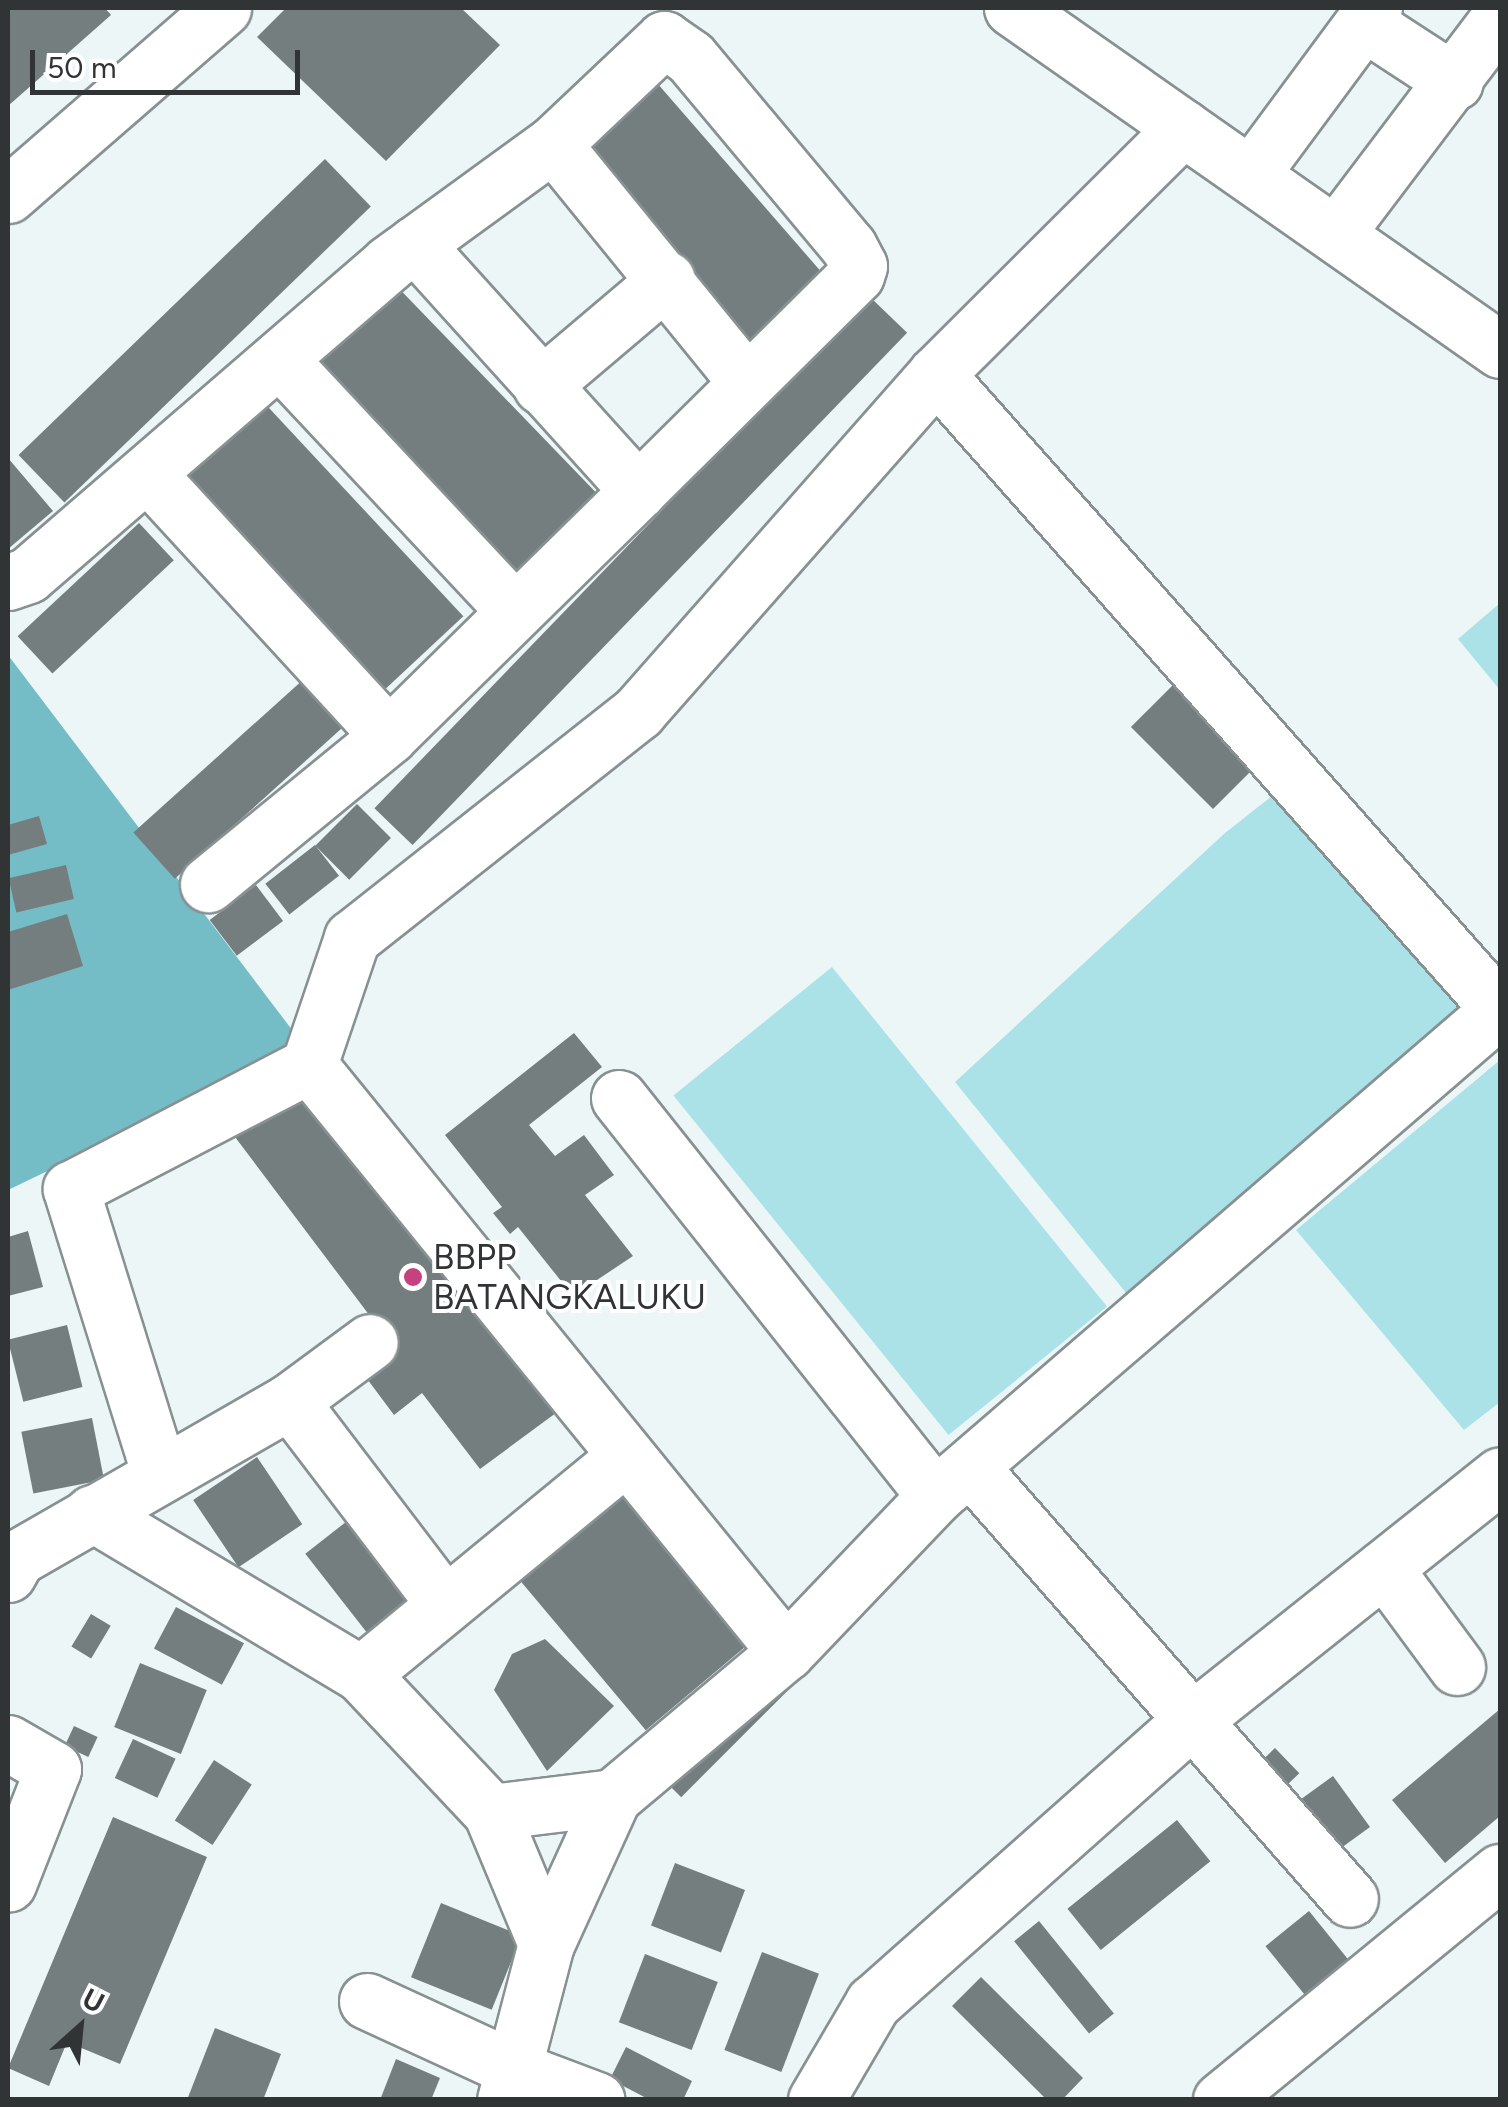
<!DOCTYPE html>
<style>
body{margin:0}
#map{position:relative;width:1508px;height:2107px;overflow:hidden;background:#ecf6f7;font-family:Figtree,sans-serif}
div>[style]{position:absolute}
.green>*{inset:0;background:#abe2e8;transform-origin:0 0}
.forest>*{inset:0;background:#74bdc6}
.building>*{inset:0;background:#757e7f;transform-origin:0 0}
.roads{filter:drop-shadow(2px 0 #889192) drop-shadow(-2px 0 #889192) drop-shadow(0 2px #889192) drop-shadow(0 -2px #889192)}
.minor>*{height:55px;margin:-27.5px;padding:0 27.5px;transform-origin:27.5px;border-radius:27.5px;background:#fff}
.major>*{height:55px;margin:-27.5px;padding:0 27.5px;transform-origin:27.5px;border-radius:27.5px;background:#fff}
.dots>*{width:28px;height:28px;translate:-50% -50%;box-sizing:border-box;border:5px solid #fff;border-radius:50%}
span{translate:-50% -50%;white-space:nowrap;text-align:center;line-height:1.15;-webkit-text-stroke:8px #fff;paint-order:stroke}
.poi-label{font-size:35px;color:#313435}
.left{translate:0 -50%;text-align:left}
.frame{position:absolute;inset:0;border:10px solid #313435;pointer-events:none}
.north{position:absolute;left:30px;top:1977px;width:100px;height:100px;-webkit-text-stroke:8px #fff;paint-order:stroke;rotate:27deg;font-size:28px;font-weight:700;line-height:40px;text-align:center;color:#313435}
.north::after{content:'';display:block;margin:auto;width:35px;height:45px;background:#313435;clip-path:polygon(50% 0,100% 100%,50% 72%,0 100%)}
.scale{position:absolute;left:30px;top:50px;width:270px;height:45px;box-sizing:border-box;border:5px solid #313435;border-top:0;padding-left:12px;font-size:30px;line-height:35px;white-space:nowrap;color:#313435;-webkit-text-stroke:8px #fff;paint-order:stroke}
</style>
<div id="map">
<div class="green">
<div style="clip-path:polygon(1500px 603px,1500px 690px,1458px 639px)"></div>
<div style="clip-path:polygon(1286px 785px,1478px 1004px,1131px 1299px,955px 1082px,1225px 833px)"></div>
<div style="left:832px;top:967px;width:437px;height:204px;rotate:51deg"></div>
<div style="clip-path:polygon(1500px 1060px,1500px 1402px,1464px 1430px,1296px 1230px)"></div>
</div>
<div class="forest">
<div style="clip-path:polygon(8px 655px,305px 1047px,8px 1190px)"></div>
</div>
<div class="building">
<div style="clip-path:polygon(8px 8px,105px 8px,111px 15px,8px 106px)"></div>
<div style="clip-path:polygon(286px 8px,461px 8px,500px 45px,386px 161px,257px 37px)"></div>
<div style="left:644px;top:68px;width:287px;height:112px;rotate:49deg"></div>
<div style="left:325px;top:159px;width:66px;height:426px;rotate:46deg"></div>
<div style="left:385px;top:274px;width:311px;height:122px;rotate:46deg"></div>
<div style="left:869px;top:296px;width:53px;height:712px;rotate:44deg"></div>
<div style="left:256px;top:394px;width:304px;height:115px;rotate:47deg"></div>
<div style="clip-path:polygon(8px 458px,53px 511px,8px 549px)"></div>
<div style="left:139px;top:523px;width:51px;height:166px;rotate:47deg"></div>
<div style="left:1184px;top:674px;width:116px;height:75px;rotate:45deg"></div>
<div style="left:305px;top:678px;width:62px;height:231px;rotate:48deg"></div>
<div style="left:357px;top:804px;width:48px;height:59px;rotate:45deg"></div>
<div style="clip-path:polygon(39px 816px,47px 844px,8px 855px,8px 825px)"></div>
<div style="left:315px;top:845px;width:39px;height:63px;rotate:52deg"></div>
<div style="left:66px;top:865px;width:35px;height:59px;rotate:77deg"></div>
<div style="left:256px;top:885px;width:45px;height:58px;rotate:53deg"></div>
<div style="clip-path:polygon(67px 914px,83px 966px,8px 990px,8px 932px)"></div>
<div style="clip-path:polygon(574px 1033px,602px 1067px,529px 1125px,555px 1156px,584px 1135px,614px 1175px,585px 1195px,633px 1256px,573px 1296px,518px 1227px,510px 1234px,493px 1213px,502px 1207px,445px 1135px)"></div>
<div style="clip-path:polygon(304px 1073px,560px 1410px,480px 1469px,422px 1393px,394px 1415px,356px 1364px,388px 1340px,229px 1129px)"></div>
<div style="clip-path:polygon(28px 1231px,43px 1287px,8px 1296px,8px 1237px)"></div>
<div style="left:67px;top:1325px;width:64px;height:61px;rotate:76deg"></div>
<div style="left:92px;top:1418px;width:63px;height:72px;rotate:79deg"></div>
<div style="left:257px;top:1457px;width:81px;height:77px;rotate:56deg"></div>
<div style="left:615px;top:1482px;width:210px;height:136px;rotate:50deg"></div>
<div style="left:351px;top:1518px;width:105px;height:58px;rotate:52deg"></div>
<div style="left:176px;top:1607px;width:77px;height:47px;rotate:28deg"></div>
<div style="left:91px;top:1614px;width:23px;height:38px;rotate:31deg"></div>
<div style="clip-path:polygon(545px 1639px,614px 1706px,547px 1771px,494px 1690px,512px 1654px)"></div>
<div style="left:783px;top:1660px;width:25px;height:169px;rotate:45deg"></div>
<div style="left:140px;top:1663px;width:72px;height:69px;rotate:22deg"></div>
<div style="clip-path:polygon(1500px 1709px,1500px 1816px,1445px 1863px,1392px 1800px)"></div>
<div style="left:74px;top:1726px;width:26px;height:22px;rotate:25deg"></div>
<div style="left:133px;top:1739px;width:47px;height:43px;rotate:25deg"></div>
<div style="left:1275px;top:1748px;width:35px;height:38px;rotate:46deg"></div>
<div style="left:214px;top:1760px;width:45px;height:72px;rotate:33deg"></div>
<div style="left:1333px;top:1776px;width:63px;height:55px;rotate:54deg"></div>
<div style="clip-path:polygon(113px 1817px,207px 1857px,120px 2064px,67px 2042px,49px 2086px,8px 2068px)"></div>
<div style="left:1177px;top:1820px;width:53px;height:141px;rotate:51deg"></div>
<div style="left:675px;top:1863px;width:75px;height:67px;rotate:21deg"></div>
<div style="left:441px;top:1903px;width:87px;height:80px;rotate:22deg"></div>
<div style="left:1309px;top:1911px;width:71px;height:56px;rotate:51deg"></div>
<div style="left:1039px;top:1921px;width:119px;height:32px;rotate:51deg"></div>
<div style="left:762px;top:1952px;width:61px;height:105px;rotate:21deg"></div>
<div style="left:645px;top:1954px;width:78px;height:73px;rotate:21deg"></div>
<div style="clip-path:polygon(981px 1977px,1083px 2078px,1062px 2100px,1047px 2100px,952px 2006px)"></div>
<div style="clip-path:polygon(215px 2028px,281px 2054px,263px 2100px,187px 2100px)"></div>
<div style="clip-path:polygon(626px 2047px,692px 2081px,683px 2100px,650px 2100px,610px 2079px)"></div>
<div style="clip-path:polygon(396px 2059px,440px 2078px,431px 2100px,380px 2100px)"></div>
</div>
<div class="roads">
<div class="minor">
<div style="left:1366px;top:24px;width:106px;rotate:33.1deg"></div>
<div style="left:553px;top:144px;width:304px;rotate:50.9deg"></div>
<div style="left:1252px;top:173px;width:205px;rotate:-53.5deg"></div>
<div style="left:8px;top:195px;width:285px;rotate:-41deg"></div>
<div style="left:1338px;top:231px;width:268px;rotate:-52.9deg"></div>
<div style="left:415px;top:244px;width:333px;rotate:47.9deg"></div>
<div style="left:279px;top:359px;width:344px;rotate:46.9deg"></div>
<div style="left:936px;top:374px;width:850px;rotate:48.43deg"></div>
<div style="left:541px;top:386px;width:165px;rotate:-40.3deg"></div>
<div style="left:147px;top:473px;width:357px;rotate:47.4deg"></div>
<div style="left:8px;top:582px;width:21px;rotate:-19deg"></div>
<div style="left:28px;top:575px;width:477px;rotate:-40.8deg"></div>
<div style="left:389px;top:263px;width:203px;rotate:-36deg"></div>
<div style="left:553px;top:144px;width:153px;rotate:-43.4deg"></div>
<div style="left:664px;top:39px;width:32px;rotate:35deg"></div>
<div style="left:690px;top:57px;width:248px;rotate:50.1deg"></div>
<div style="left:849px;top:247px;width:21px;rotate:62deg"></div>
<div style="left:859px;top:266px;width:9px;rotate:108deg"></div>
<div style="left:856px;top:275px;width:307px;rotate:135.3deg"></div>
<div style="left:638px;top:491px;width:349px;rotate:135.5deg"></div>
<div style="left:389px;top:736px;width:234px;rotate:140.7deg"></div>
<div style="left:309px;top:1065px;width:756px;rotate:50.9deg"></div>
<div style="left:786px;top:1652px;width:216px;rotate:-46.3deg"></div>
<div style="left:935px;top:1496px;width:746px;rotate:-40.76deg"></div>
<div style="left:619px;top:1098px;width:508px;rotate:51.55deg"></div>
<div style="left:290px;top:1401px;width:254px;rotate:52.7deg"></div>
<div style="left:970px;top:1467px;width:575px;rotate:48.66deg"></div>
<div style="left:160px;top:1475px;width:300px;rotate:-107.3deg"></div>
<div style="left:71px;top:1189px;width:268px;rotate:-27.5deg"></div>
<div style="left:309px;top:1065px;width:134px;rotate:-71.3deg"></div>
<div style="left:352px;top:938px;width:365px;rotate:-38.3deg"></div>
<div style="left:638px;top:712px;width:451px;rotate:-48.6deg"></div>
<div style="left:936px;top:374px;width:349px;rotate:-44.9deg"></div>
<div style="left:92px;top:1513px;width:313px;rotate:30.9deg"></div>
<div style="left:361px;top:1674px;width:190px;rotate:46.7deg"></div>
<div style="left:491px;top:1812px;width:123px;rotate:-7deg"></div>
<div style="left:1384px;top:1568px;width:123px;rotate:53.6deg"></div>
<div style="left:8px;top:1574px;width:18px;rotate:-61deg"></div>
<div style="left:17px;top:1558px;width:315px;rotate:-29.9deg"></div>
<div style="left:290px;top:1401px;width:99px;rotate:-36.4deg"></div>
<div style="left:361px;top:1674px;width:343px;rotate:-39.4deg"></div>
<div style="left:8px;top:1743px;width:52px;rotate:30deg"></div>
<div style="left:53px;top:1769px;width:123px;rotate:111.4deg"></div>
<div style="left:491px;top:1812px;width:143px;rotate:67.4deg"></div>
<div style="left:367px;top:2001px;width:165px;rotate:24.7deg"></div>
<div style="left:517px;top:2070px;width:85px;rotate:20.6deg"></div>
<div style="left:505px;top:2100px;width:161px;rotate:-75.3deg"></div>
<div style="left:546px;top:1944px;width:162px;rotate:-65.5deg"></div>
<div style="left:613px;top:1797px;width:226px;rotate:-40deg"></div>
<div style="left:816px;top:2100px;width:113px;rotate:-59.6deg"></div>
<div style="left:873px;top:2003px;width:424px;rotate:-41.6deg"></div>
<div style="left:1190px;top:1722px;width:396px;rotate:-38.5deg"></div>
<div style="left:1221px;top:2100px;width:360px;rotate:-39.3deg"></div>
</div>
<div class="major">
<div style="left:1012px;top:8px;width:596px;rotate:35.02deg"></div>
</div>
</div>
<div class="dots">
<div style="left:413px;top:1277px;background:#c7407f"></div>
</div>
<div class="poi-label">
<span class="left" style="left:433px;top:1277px">BBPP<br>BATANGKALUKU</span>
</div>
<div class="frame"></div>
<div class="north">U</div>
<div class="scale">50 m</div>
</div>
